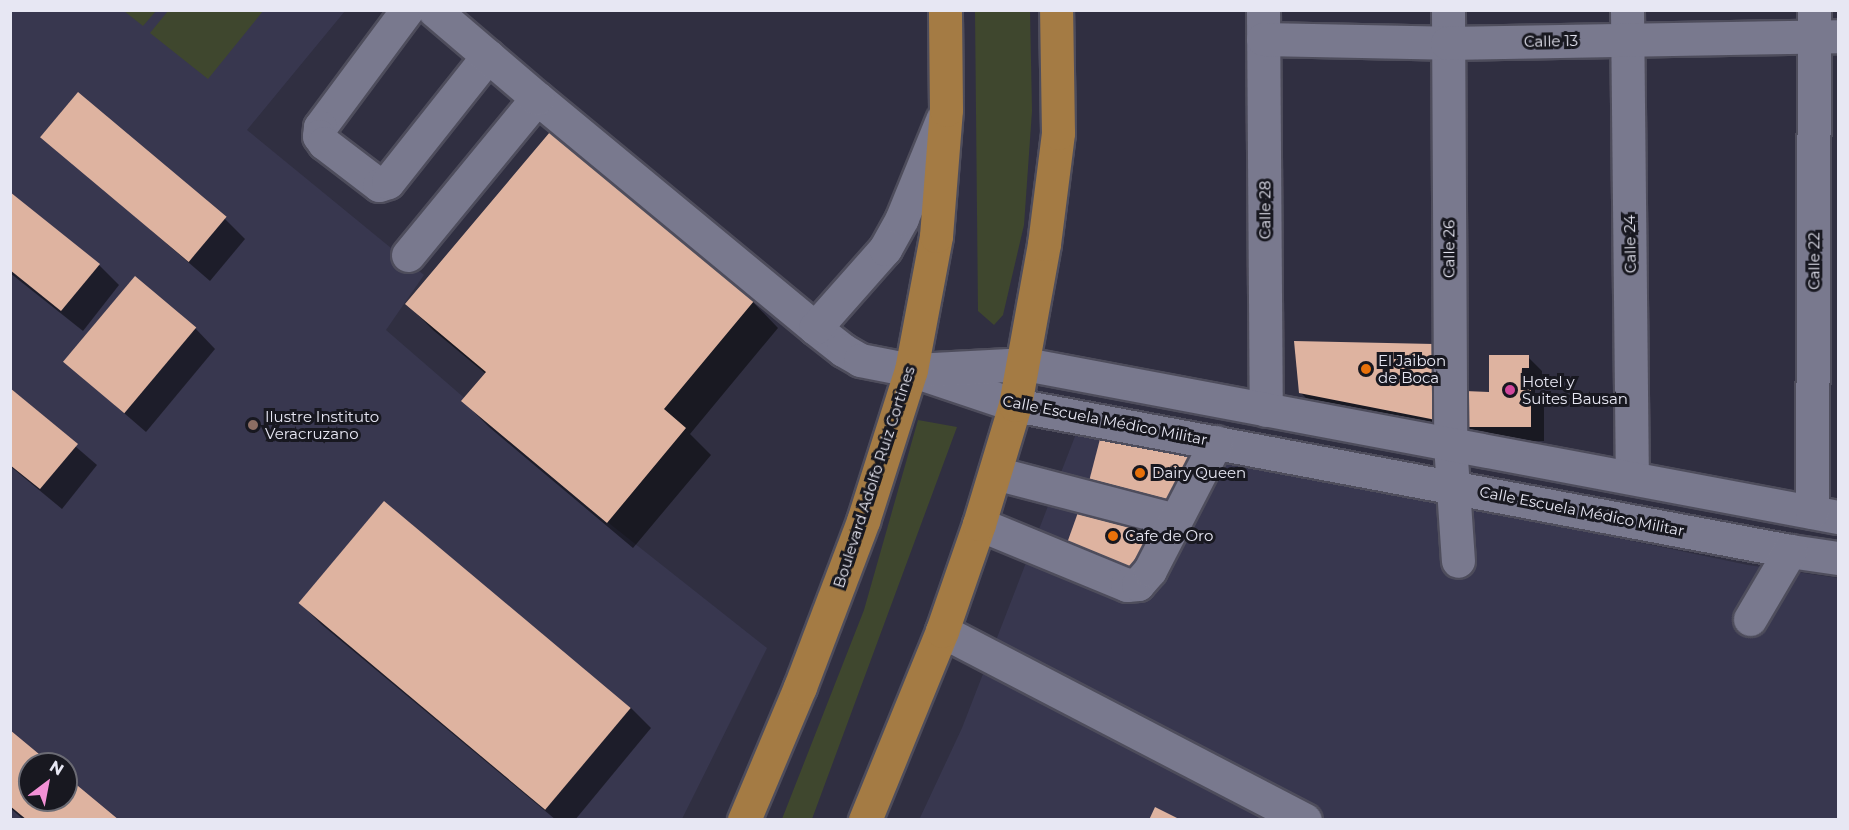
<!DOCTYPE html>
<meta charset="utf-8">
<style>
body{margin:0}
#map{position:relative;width:1849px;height:830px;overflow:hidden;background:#302f41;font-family:Montserrat,sans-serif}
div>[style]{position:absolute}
.built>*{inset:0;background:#38374f}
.green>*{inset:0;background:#3f472e}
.shadow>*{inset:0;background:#0007}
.building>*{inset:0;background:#deb3a0;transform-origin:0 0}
.roads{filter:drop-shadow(2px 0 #4e4d5c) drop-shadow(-2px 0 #4e4d5c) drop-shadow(0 2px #4e4d5c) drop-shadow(0 -2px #4e4d5c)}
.minor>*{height:33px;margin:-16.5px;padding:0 16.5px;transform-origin:16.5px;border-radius:16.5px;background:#79798e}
.major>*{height:33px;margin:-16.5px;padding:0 16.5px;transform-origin:16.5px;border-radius:16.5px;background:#a47b44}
.dots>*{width:16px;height:16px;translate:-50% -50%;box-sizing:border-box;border:3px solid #181820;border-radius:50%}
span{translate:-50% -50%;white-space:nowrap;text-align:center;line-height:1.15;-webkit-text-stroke:6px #181820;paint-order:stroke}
.street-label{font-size:15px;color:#e7e7f3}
.poi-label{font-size:15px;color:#e7e7f3}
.left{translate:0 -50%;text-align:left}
.frame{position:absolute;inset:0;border:12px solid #e7e7f3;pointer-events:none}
.north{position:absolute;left:18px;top:752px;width:60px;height:60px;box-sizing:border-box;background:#181820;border:2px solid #6b6b74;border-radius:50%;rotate:32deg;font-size:16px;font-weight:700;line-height:24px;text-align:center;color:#e7e7f3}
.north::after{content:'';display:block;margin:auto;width:21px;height:27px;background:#f391d6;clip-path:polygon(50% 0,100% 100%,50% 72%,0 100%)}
</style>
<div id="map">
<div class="built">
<div style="clip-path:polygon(evenodd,10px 11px,345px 11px,247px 130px,424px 275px,386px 330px,605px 520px,767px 648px,682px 819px,11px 819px,10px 11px,30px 764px,66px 764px,66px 800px,30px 800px,30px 764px)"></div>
<div style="clip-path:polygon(1079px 426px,1748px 565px,1838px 578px,1838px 819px,919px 820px,962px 728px)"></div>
</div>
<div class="green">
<div style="clip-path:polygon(124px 11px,156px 11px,143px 26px)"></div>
<div style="clip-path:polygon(168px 11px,168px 10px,263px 11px,208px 79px,150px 33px)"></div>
<div style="clip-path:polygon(975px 11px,1030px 11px,1032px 111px,1024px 225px,1003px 315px,994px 325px,978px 311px)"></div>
<div style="clip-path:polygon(918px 420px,957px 427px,812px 819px,782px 819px,864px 610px)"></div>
</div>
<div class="shadow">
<div style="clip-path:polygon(42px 136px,225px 219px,245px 239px,210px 281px)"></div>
<div style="clip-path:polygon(10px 194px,99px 265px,119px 285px,83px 331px,10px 273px)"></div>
<div style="clip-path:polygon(753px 302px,778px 328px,690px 434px,711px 455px,633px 548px,489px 427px,463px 401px,486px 374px,433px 330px,407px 304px)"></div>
<div style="clip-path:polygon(195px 328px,215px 349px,146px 432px,65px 362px)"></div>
<div style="clip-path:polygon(1433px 346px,1456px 440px,1321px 413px,1300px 392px)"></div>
<div style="clip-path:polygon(1528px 357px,1542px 371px,1542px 381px,1535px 381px,1535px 395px,1544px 405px,1544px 441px,1481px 441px,1467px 427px,1491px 393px)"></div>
<div style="clip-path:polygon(10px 390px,97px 465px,62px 509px,10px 466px)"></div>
<div style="clip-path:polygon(1196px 458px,1216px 479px,1191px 531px,1109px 509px)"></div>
<div style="clip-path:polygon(300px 603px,631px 708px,651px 728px,575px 820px,556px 820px,321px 624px)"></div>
<div style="clip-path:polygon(10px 732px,49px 764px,30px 764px,30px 800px,66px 800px,66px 778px,116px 820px,24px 820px,10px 808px)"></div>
</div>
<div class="building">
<div style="left:78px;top:92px;width:194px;height:59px;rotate:40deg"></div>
<div style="clip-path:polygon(550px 132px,754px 301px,664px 409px,686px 428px,607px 523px,461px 401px,486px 372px,405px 304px)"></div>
<div style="clip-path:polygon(10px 192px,100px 264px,61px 311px,10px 270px)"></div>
<div style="left:135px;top:276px;width:80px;height:112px;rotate:40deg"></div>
<div style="clip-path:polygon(1294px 341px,1434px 344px,1436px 420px,1299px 393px)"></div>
<div style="clip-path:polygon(1489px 355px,1529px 355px,1529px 368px,1522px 368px,1521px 389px,1531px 389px,1531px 427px,1465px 427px,1465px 391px,1489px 392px)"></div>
<div style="clip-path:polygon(10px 388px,78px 444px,40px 489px,10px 465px)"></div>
<div style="clip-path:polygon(1100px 439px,1197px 457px,1171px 511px,1087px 489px)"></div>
<div style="left:384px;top:501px;width:322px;height:133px;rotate:40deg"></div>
<div style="clip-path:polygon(1081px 504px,1161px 527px,1140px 574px,1066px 546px)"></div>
<div style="clip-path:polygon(10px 730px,51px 764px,30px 764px,30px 800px,66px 800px,66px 776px,119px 820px,27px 820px,10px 806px)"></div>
<div style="clip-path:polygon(1155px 807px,1181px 820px,1149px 820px)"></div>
</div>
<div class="roads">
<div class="minor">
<div style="left:407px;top:10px;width:146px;rotate:126.6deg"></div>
<div style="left:320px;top:127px;width:9px;rotate:96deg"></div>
<div style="left:319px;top:136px;width:9px;rotate:54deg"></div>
<div style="left:324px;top:143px;width:69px;rotate:37.4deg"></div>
<div style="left:379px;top:185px;width:9px;rotate:-18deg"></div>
<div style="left:388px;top:182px;width:161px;rotate:-51.6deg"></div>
<div style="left:1263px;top:10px;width:400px;rotate:89.6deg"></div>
<div style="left:1448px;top:10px;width:434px;rotate:89.7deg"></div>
<div style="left:1450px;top:444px;width:117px;rotate:86.1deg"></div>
<div style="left:1627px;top:10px;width:467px;rotate:89.4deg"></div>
<div style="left:1263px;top:39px;width:184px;rotate:1.2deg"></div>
<div style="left:1447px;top:43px;width:391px;rotate:-1deg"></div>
<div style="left:537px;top:98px;width:361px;rotate:39.6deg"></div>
<div style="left:815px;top:328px;width:36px;rotate:38deg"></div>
<div style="left:843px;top:350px;width:20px;rotate:30deg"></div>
<div style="left:860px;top:360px;width:52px;rotate:11.1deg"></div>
<div style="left:911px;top:370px;width:110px;rotate:18.6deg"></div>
<div style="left:1015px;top:405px;width:789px;rotate:10.67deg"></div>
<div style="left:1790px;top:551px;width:49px;rotate:8.3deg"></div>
<div style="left:408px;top:255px;width:203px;rotate:-50.6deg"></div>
<div style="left:537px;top:98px;width:135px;rotate:-139.5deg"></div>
<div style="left:815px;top:328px;width:106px;rotate:-48.5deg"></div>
<div style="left:885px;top:249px;width:35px;rotate:-61deg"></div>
<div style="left:902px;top:218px;width:106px;rotate:-67.8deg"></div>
<div style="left:931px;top:369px;width:94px;rotate:-3deg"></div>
<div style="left:1025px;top:364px;width:827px;rotate:10.66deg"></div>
<div style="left:995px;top:473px;width:186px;rotate:14.6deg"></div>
<div style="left:1812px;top:512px;width:502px;rotate:-89.77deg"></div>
<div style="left:979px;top:524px;width:160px;rotate:22.4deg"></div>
<div style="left:1127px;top:585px;width:11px;rotate:-5deg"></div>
<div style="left:1138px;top:584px;width:18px;rotate:-49deg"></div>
<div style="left:1150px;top:570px;width:144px;rotate:-62.7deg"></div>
<div style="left:1750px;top:619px;width:79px;rotate:-59.5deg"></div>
<div style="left:942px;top:631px;width:409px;rotate:27.5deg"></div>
</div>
<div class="major">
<div style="left:744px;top:820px;width:144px;rotate:-67.2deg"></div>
<div style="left:800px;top:687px;width:178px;rotate:-69.2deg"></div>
<div style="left:863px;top:521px;width:158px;rotate:-72.4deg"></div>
<div style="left:911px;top:370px;width:136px;rotate:-79.4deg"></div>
<div style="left:936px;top:236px;width:126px;rotate:-85.5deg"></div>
<div style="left:946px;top:110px;width:100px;rotate:-90.6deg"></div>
<div style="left:865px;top:820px;width:204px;rotate:-67.8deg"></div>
<div style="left:942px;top:631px;width:113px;rotate:-70.9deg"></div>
<div style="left:979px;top:524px;width:124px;rotate:-73.2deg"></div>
<div style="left:1015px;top:405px;width:164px;rotate:-79.8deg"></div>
<div style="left:1044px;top:244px;width:112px;rotate:-82.8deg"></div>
<div style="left:1058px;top:133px;width:123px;rotate:-90.9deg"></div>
</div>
</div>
<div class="dots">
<div style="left:1366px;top:369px;background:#e8710a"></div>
<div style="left:1510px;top:390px;background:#d1479c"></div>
<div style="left:253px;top:425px;background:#8d6e63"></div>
<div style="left:1140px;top:473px;background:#e8710a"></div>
<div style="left:1113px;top:536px;background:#e8710a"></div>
</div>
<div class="street-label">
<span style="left:1551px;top:41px;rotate:-1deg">Calle 13</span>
<span style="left:1265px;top:210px;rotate:-90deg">Calle 28</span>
<span style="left:1630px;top:244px;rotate:-91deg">Calle 24</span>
<span style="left:1449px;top:249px;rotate:-90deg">Calle 26</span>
<span style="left:1814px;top:261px;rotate:-90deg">Calle 22</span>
<span style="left:1105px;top:420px;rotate:11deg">Calle Escuela Médico Militar</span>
<span style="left:874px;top:477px;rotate:-72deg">Boulevard Adolfo Ruiz Cortines</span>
<span style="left:1582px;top:511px;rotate:11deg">Calle Escuela Médico Militar</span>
</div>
<div class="poi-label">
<span class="left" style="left:1378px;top:369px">El Jaibon<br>de Boca</span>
<span class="left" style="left:1522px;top:390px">Hotel y<br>Suites Bausan</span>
<span class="left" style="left:265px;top:425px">Ilustre Instituto<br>Veracruzano</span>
<span class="left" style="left:1152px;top:473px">Dairy Queen</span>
<span class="left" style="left:1125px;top:536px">Cafe de Oro</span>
</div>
<div class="frame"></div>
<div class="north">N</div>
</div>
